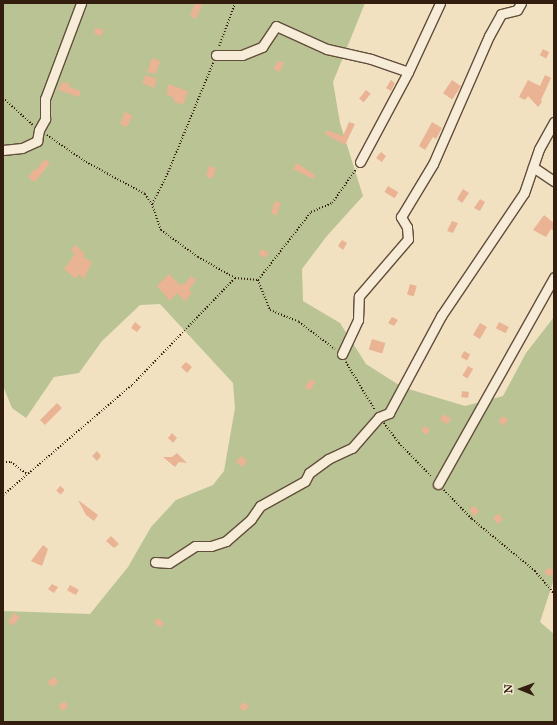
<!DOCTYPE html>
<style>
body{margin:0}
#map{position:relative;width:557px;height:725px;overflow:hidden;background:#f1e1c1;font-family:"IM FELL Great Primer",serif}
div>[style]{position:absolute}
.green>*{inset:0;background:#b9c393}
.building>*{inset:0;background:#e9b394;transform-origin:0 0}
.path>*{height:1.5px;margin-top:-0.75px;transform-origin:0;background:repeating-linear-gradient(90deg,#321d0e 0 1px,transparent 0 3px)}
.roads{filter:drop-shadow(1px 0 #624e3b) drop-shadow(-1px 0 #624e3b) drop-shadow(0 1px #624e3b) drop-shadow(0 -1px #624e3b)}
.minor>*{height:9px;margin:-4.5px;padding:0 4.5px;transform-origin:4.5px;border-radius:4.5px;background:#f6ecd7}
span{translate:-50% -50%;white-space:nowrap;text-align:center;line-height:1.15;-webkit-text-stroke:3.5px #f6ecd7;paint-order:stroke}
.frame{position:absolute;inset:0;border:4px solid #321d0e;pointer-events:none}
.north{position:absolute;left:501px;top:669px;width:40px;height:40px;-webkit-text-stroke:3px #f6ecd7;paint-order:stroke;rotate:271deg;font-size:11px;font-weight:700;line-height:16px;text-align:center;color:#321d0e}
.north::after{content:'';display:block;margin:auto;width:14px;height:18px;background:#321d0e;clip-path:polygon(50% 0,100% 100%,50% 72%,0 100%)}
</style>
<div id="map">
<div class="green">
<div style="clip-path:polygon(3px 3px,365px 3px,333px 82px,340px 123px,363px 196px,326px 237px,302px 269px,303px 301px,340px 323px,366px 364px,402px 387px,465px 406px,503px 396px,526px 353px,554px 317px,554px 579px,540px 622px,554px 634px,554px 722px,3px 722px,3px 611px,90px 614px,128px 567px,151px 527px,176px 500px,213px 485px,224px 471px,235px 408px,233px 383px,160px 304px,140px 305px,102px 341px,79px 373px,54px 377px,26px 418px,12px 408px,3px 386px)"></div>
</div>
<div class="building">
<div style="clip-path:polygon(195px 3px,203px 3px,196px 19px,190px 16px)"></div>
<div style="clip-path:polygon(95px 28px,103px 29px,102px 36px,94px 34px)"></div>
<div style="left:543px;top:49px;width:7px;height:7px;rotate:27deg"></div>
<div style="clip-path:polygon(152px 58px,160px 61px,156px 74px,147px 72px)"></div>
<div style="left:278px;top:60px;width:7px;height:10px;rotate:27deg"></div>
<div style="clip-path:polygon(146px 75px,157px 79px,154px 88px,142px 83px)"></div>
<div style="clip-path:polygon(545px 75px,551px 78px,541px 100px,542px 102px,538px 107px,528px 96px,525px 100px,519px 97px,528px 80px,540px 86px)"></div>
<div style="clip-path:polygon(391px 80px,395px 83px,391px 91px,386px 88px)"></div>
<div style="left:452px;top:80px;width:11px;height:16px;rotate:34deg"></div>
<div style="clip-path:polygon(62px 82px,70px 84px,69px 87px,81px 91px,79px 97px,58px 90px)"></div>
<div style="clip-path:polygon(168px 84px,188px 91px,183px 105px,173px 101px,174px 98px,167px 95px)"></div>
<div style="left:366px;top:90px;width:6px;height:11px;rotate:39deg"></div>
<div style="left:125px;top:112px;width:8px;height:13px;rotate:23deg"></div>
<div style="clip-path:polygon(349px 122px,355px 124px,345px 145px,325px 134px,327px 130px,343px 136px)"></div>
<div style="clip-path:polygon(432px 122px,442px 128px,436px 139px,433px 137px,425px 150px,419px 146px)"></div>
<div style="clip-path:polygon(381px 152px,386px 156px,382px 162px,376px 158px)"></div>
<div style="clip-path:polygon(45px 159px,50px 163px,36px 181px,33px 181px,28px 177px,35px 169px,36px 170px)"></div>
<div style="clip-path:polygon(297px 163px,315px 175px,313px 179px,293px 169px)"></div>
<div style="left:209px;top:166px;width:7px;height:11px;rotate:16deg"></div>
<div style="left:388px;top:186px;width:12px;height:7px;rotate:31deg"></div>
<div style="clip-path:polygon(463px 189px,469px 193px,462px 203px,457px 199px)"></div>
<div style="clip-path:polygon(480px 199px,485px 202px,480px 211px,474px 208px)"></div>
<div style="left:275px;top:201px;width:6px;height:13px;rotate:18deg"></div>
<div style="clip-path:polygon(544px 215px,554px 223px,554px 231px,551px 229px,546px 237px,533px 230px)"></div>
<div style="clip-path:polygon(452px 221px,458px 223px,453px 233px,447px 231px)"></div>
<div style="clip-path:polygon(342px 240px,347px 243px,343px 250px,338px 246px)"></div>
<div style="clip-path:polygon(75px 245px,85px 254px,83px 257px,92px 262px,84px 279px,79px 274px,76px 279px,64px 269px,75px 254px,71px 250px)"></div>
<div style="clip-path:polygon(262px 249px,269px 253px,265px 258px,258px 254px)"></div>
<div style="clip-path:polygon(169px 274px,180px 285px,182px 283px,184px 285px,191px 276px,196px 280px,189px 290px,192px 293px,185px 301px,177px 293px,170px 301px,157px 286px)"></div>
<div style="left:410px;top:284px;width:7px;height:11px;rotate:16deg"></div>
<div style="clip-path:polygon(392px 317px,398px 320px,394px 326px,388px 323px)"></div>
<div style="clip-path:polygon(135px 322px,141px 327px,137px 332px,131px 328px)"></div>
<div style="left:499px;top:322px;width:11px;height:7px;rotate:27deg"></div>
<div style="left:480px;top:323px;width:8px;height:14px;rotate:30deg"></div>
<div style="left:372px;top:339px;width:14px;height:11px;rotate:17deg"></div>
<div style="left:464px;top:351px;width:7px;height:7px;rotate:27deg"></div>
<div style="clip-path:polygon(186px 362px,192px 367px,187px 373px,181px 367px)"></div>
<div style="left:468px;top:366px;width:6px;height:11px;rotate:31deg"></div>
<div style="left:311px;top:379px;width:6px;height:10px;rotate:39deg"></div>
<div style="left:462px;top:391px;width:7px;height:6px;rotate:8deg"></div>
<div style="left:57px;top:403px;width:7px;height:24px;rotate:45deg"></div>
<div style="left:443px;top:414px;width:9px;height:7px;rotate:27deg"></div>
<div style="clip-path:polygon(503px 416px,508px 420px,503px 426px,498px 421px)"></div>
<div style="clip-path:polygon(424px 426px,430px 429px,427px 435px,421px 431px)"></div>
<div style="clip-path:polygon(172px 433px,177px 438px,173px 443px,168px 438px)"></div>
<div style="clip-path:polygon(97px 451px,101px 456px,97px 461px,92px 456px)"></div>
<div style="clip-path:polygon(177px 453px,187px 463px,179px 462px,175px 467px,163px 457px,172px 457px)"></div>
<div style="clip-path:polygon(241px 456px,247px 461px,243px 467px,236px 462px)"></div>
<div style="left:60px;top:486px;width:6px;height:6px;rotate:39deg"></div>
<div style="clip-path:polygon(78px 500px,98px 515px,94px 521px,86px 515px)"></div>
<div style="clip-path:polygon(474px 506px,479px 511px,475px 516px,469px 510px)"></div>
<div style="clip-path:polygon(498px 514px,503px 519px,498px 524px,493px 518px)"></div>
<div style="clip-path:polygon(111px 536px,119px 544px,114px 548px,106px 541px)"></div>
<div style="clip-path:polygon(43px 545px,48px 549px,42px 566px,31px 561px)"></div>
<div style="clip-path:polygon(549px 567px,554px 572px,550px 577px,544px 572px)"></div>
<div style="clip-path:polygon(52px 584px,58px 587px,54px 593px,48px 589px)"></div>
<div style="left:70px;top:585px;width:10px;height:6px;rotate:29deg"></div>
<div style="clip-path:polygon(14px 613px,20px 617px,13px 626px,8px 622px)"></div>
<div style="left:158px;top:618px;width:8px;height:6px;rotate:40deg"></div>
<div style="left:55px;top:677px;width:7px;height:8px;rotate:63deg"></div>
<div style="clip-path:polygon(65px 701px,68px 707px,62px 711px,59px 705px)"></div>
<div style="clip-path:polygon(244px 702px,249px 706px,244px 711px,239px 707px)"></div>
</div>
<div class="path">
<div style="left:219px;top:46px;width:46px;rotate:-69.6deg"></div>
<div style="left:3px;top:98px;width:40px;rotate:42deg"></div>
<div style="left:47px;top:135px;width:47px;rotate:34.7deg"></div>
<div style="left:86px;top:162px;width:67px;rotate:28.5deg"></div>
<div style="left:145px;top:194px;width:12px;rotate:55deg"></div>
<div style="left:152px;top:204px;width:28px;rotate:71deg"></div>
<div style="left:161px;top:230px;width:46px;rotate:36.1deg"></div>
<div style="left:198px;top:257px;width:43px;rotate:29.6deg"></div>
<div style="left:152px;top:204px;width:36px;rotate:-63deg"></div>
<div style="left:168px;top:172px;width:118px;rotate:-67.6deg"></div>
<div style="left:258px;top:280px;width:32px;rotate:68deg"></div>
<div style="left:270px;top:310px;width:31px;rotate:22deg"></div>
<div style="left:299px;top:322px;width:45px;rotate:36.9deg"></div>
<div style="left:346px;top:362px;width:56px;rotate:58.9deg"></div>
<div style="left:384px;top:423px;width:25px;rotate:53deg"></div>
<div style="left:399px;top:443px;width:47px;rotate:45.9deg"></div>
<div style="left:3px;top:462px;width:8px"></div>
<div style="left:11px;top:462px;width:21px;rotate:37deg"></div>
<div style="left:444px;top:490px;width:40px;rotate:46deg"></div>
<div style="left:472px;top:519px;width:82px;rotate:39.5deg"></div>
<div style="left:535px;top:571px;width:30px;rotate:50deg"></div>
<div style="left:3px;top:495px;width:170px;rotate:-40.5deg"></div>
<div style="left:132px;top:385px;width:149px;rotate:-46.1deg"></div>
<div style="left:235px;top:278px;width:23px;rotate:5deg"></div>
<div style="left:258px;top:280px;width:86px;rotate:-52.1deg"></div>
<div style="left:311px;top:212px;width:23px;rotate:-23deg"></div>
<div style="left:332px;top:203px;width:42px;rotate:-54.8deg"></div>
</div>
<div class="roads">
<div class="minor">
<div style="left:216px;top:55px;width:26px"></div>
<div style="left:242px;top:55px;width:22px;rotate:-22deg"></div>
<div style="left:262px;top:47px;width:25px;rotate:-56deg"></div>
<div style="left:276px;top:26px;width:56px;rotate:24.3deg"></div>
<div style="left:327px;top:49px;width:45px;rotate:12.8deg"></div>
<div style="left:371px;top:59px;width:39px;rotate:19deg"></div>
<div style="left:3px;top:150px;width:19px;rotate:-6deg"></div>
<div style="left:22px;top:148px;width:17px;rotate:-25deg"></div>
<div style="left:37px;top:141px;width:11px;rotate:-80deg"></div>
<div style="left:39px;top:130px;width:13px;rotate:-61deg"></div>
<div style="left:45px;top:119px;width:20px;rotate:-90deg"></div>
<div style="left:45px;top:99px;width:103px;rotate:-69.4deg"></div>
<div style="left:360px;top:162px;width:102px;rotate:-61.9deg"></div>
<div style="left:408px;top:72px;width:76px;rotate:-65.1deg"></div>
<div style="left:533px;top:167px;width:25px;rotate:34deg"></div>
<div style="left:342px;top:354px;width:38px;rotate:-65deg"></div>
<div style="left:358px;top:320px;width:24px;rotate:-88deg"></div>
<div style="left:359px;top:296px;width:75px;rotate:-49.3deg"></div>
<div style="left:408px;top:239px;width:12px;rotate:-95deg"></div>
<div style="left:407px;top:227px;width:12px;rotate:-121deg"></div>
<div style="left:401px;top:217px;width:62px;rotate:-58.9deg"></div>
<div style="left:433px;top:164px;width:140px;rotate:-66.4deg"></div>
<div style="left:489px;top:36px;width:25px;rotate:-61deg"></div>
<div style="left:501px;top:14px;width:16px;rotate:-14deg"></div>
<div style="left:517px;top:10px;width:8px;rotate:-60deg"></div>
<div style="left:438px;top:484px;width:237px;rotate:-60.7deg"></div>
<div style="left:155px;top:562px;width:14px;rotate:4deg"></div>
<div style="left:169px;top:563px;width:31px;rotate:-33deg"></div>
<div style="left:195px;top:546px;width:16px"></div>
<div style="left:211px;top:546px;width:16px;rotate:-18deg"></div>
<div style="left:226px;top:541px;width:33px;rotate:-41deg"></div>
<div style="left:251px;top:519px;width:16px;rotate:-55deg"></div>
<div style="left:260px;top:506px;width:51px;rotate:-29.1deg"></div>
<div style="left:305px;top:481px;width:9px;rotate:-63deg"></div>
<div style="left:309px;top:473px;width:24px;rotate:-36deg"></div>
<div style="left:328px;top:459px;width:26px;rotate:-25deg"></div>
<div style="left:352px;top:448px;width:41px;rotate:-48.9deg"></div>
<div style="left:379px;top:417px;width:11px;rotate:-22deg"></div>
<div style="left:389px;top:413px;width:110px;rotate:-61.8deg"></div>
<div style="left:441px;top:316px;width:148px;rotate:-56deg"></div>
<div style="left:524px;top:193px;width:46px;rotate:-71.2deg"></div>
<div style="left:539px;top:149px;width:31px;rotate:-61deg"></div>
</div>
</div>
<div class="frame"></div>
<div class="north">N</div>
</div>
